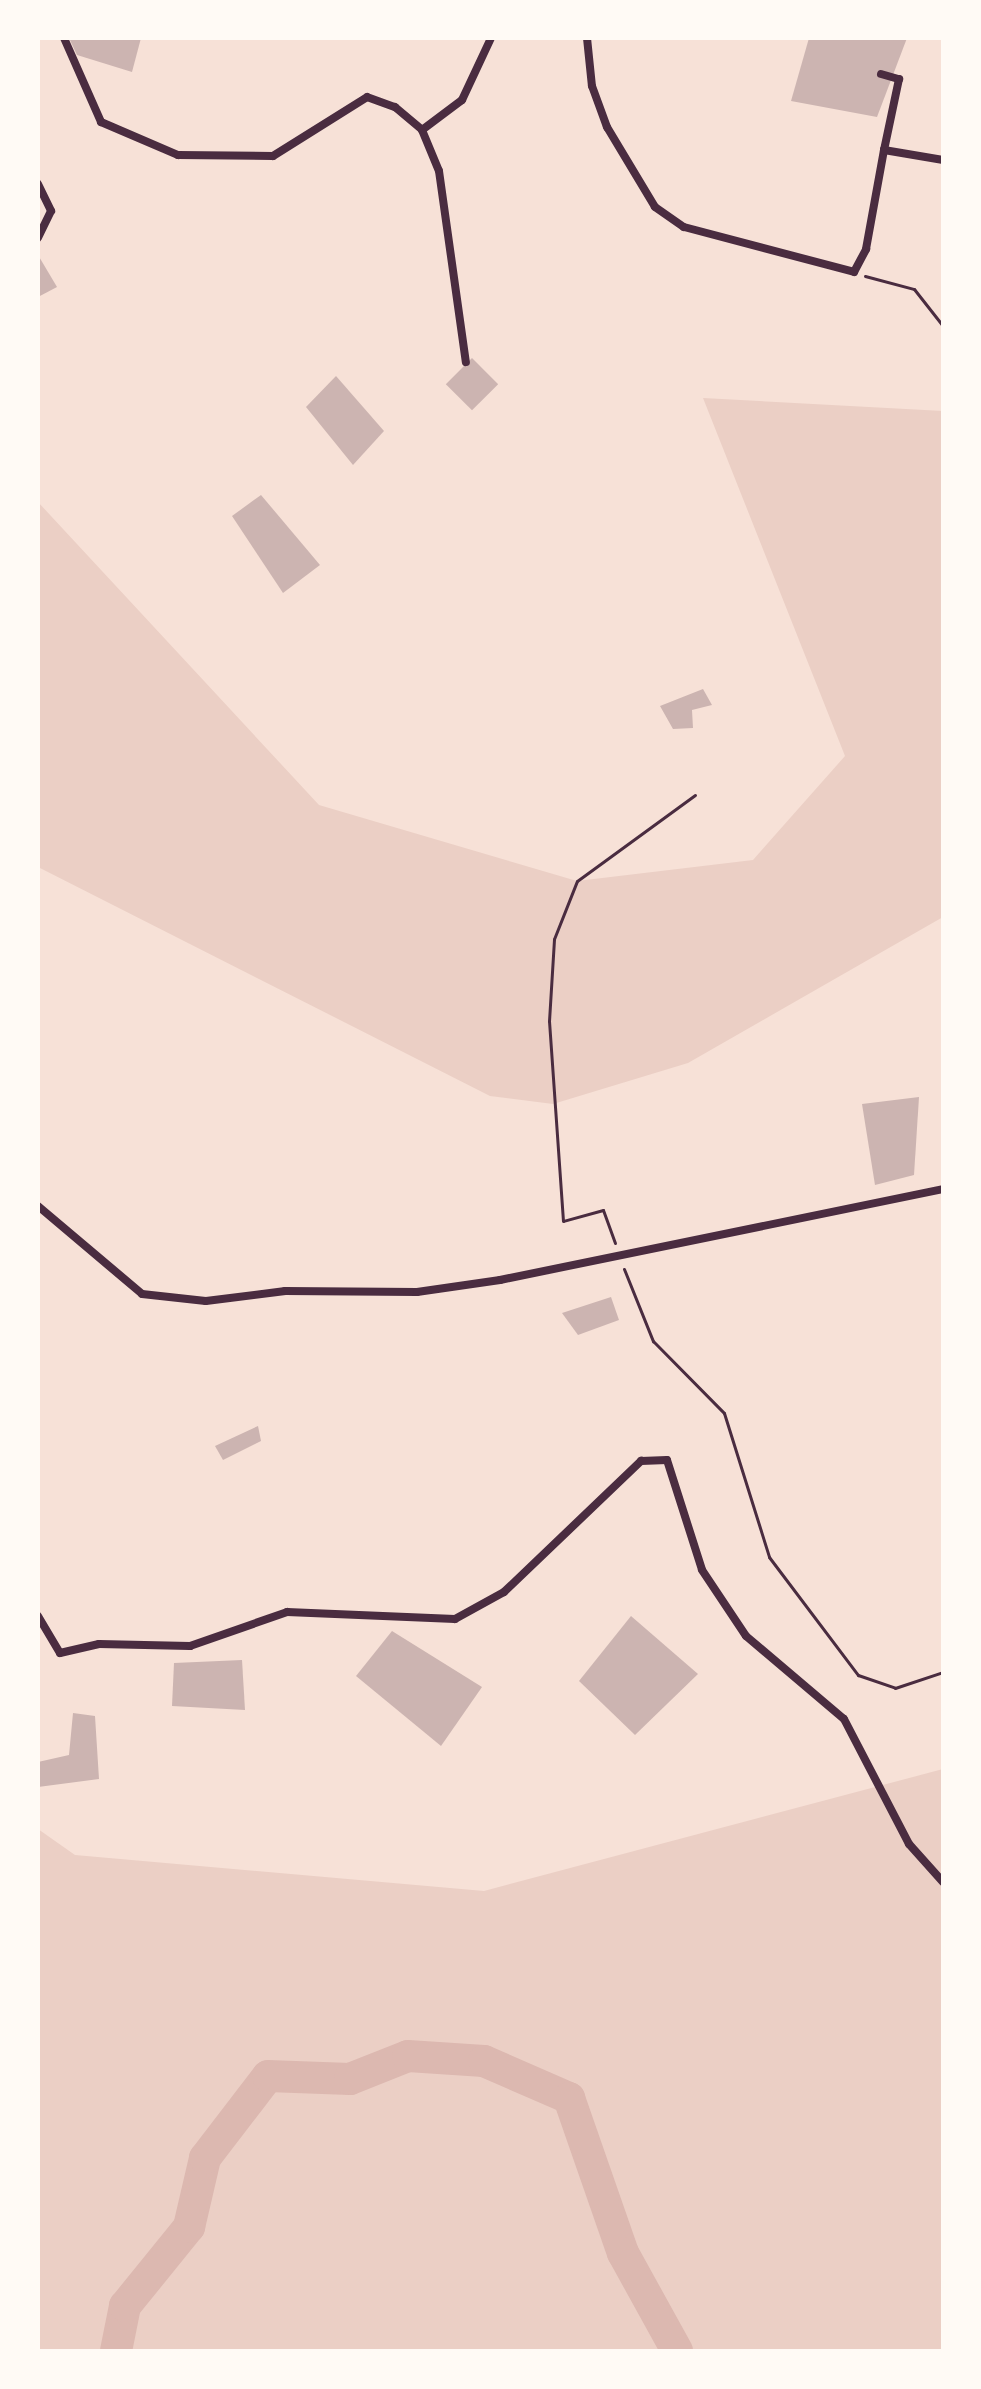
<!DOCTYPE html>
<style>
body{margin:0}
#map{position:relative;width:981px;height:2389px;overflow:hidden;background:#f7e1d7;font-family:"Exo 2",sans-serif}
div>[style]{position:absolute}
.green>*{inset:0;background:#ebcfc5}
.river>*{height:32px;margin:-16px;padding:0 16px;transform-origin:16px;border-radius:16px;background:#dcb8b0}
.building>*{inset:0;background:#ccb4b1;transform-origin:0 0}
.path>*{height:3px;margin:-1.5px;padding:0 1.5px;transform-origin:1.5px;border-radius:1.5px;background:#4a2c40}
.minor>*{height:8px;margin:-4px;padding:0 4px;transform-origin:4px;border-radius:4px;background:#4a2c40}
span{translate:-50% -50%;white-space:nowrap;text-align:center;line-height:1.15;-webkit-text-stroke:8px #fffaf5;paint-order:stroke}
.frame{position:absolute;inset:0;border:40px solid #fffaf5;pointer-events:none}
</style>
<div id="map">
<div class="green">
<div style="clip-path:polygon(703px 398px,943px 411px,943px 917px,688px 1063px,553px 1104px,490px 1096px,38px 867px,38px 502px,319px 805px,577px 881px,753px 860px,845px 756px)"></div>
<div style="clip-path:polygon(943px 1769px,943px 2351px,38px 2351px,38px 1829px,75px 1855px,484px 1891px)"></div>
</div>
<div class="river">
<div style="left:116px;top:2351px;width:46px;rotate:-78.7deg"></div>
<div style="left:125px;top:2306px;width:102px;rotate:-51deg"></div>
<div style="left:189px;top:2227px;width:71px;rotate:-76.9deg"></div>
<div style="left:205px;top:2158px;width:103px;rotate:-52.5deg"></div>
<div style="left:268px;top:2076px;width:82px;rotate:2.1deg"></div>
<div style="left:350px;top:2079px;width:62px;rotate:-21.6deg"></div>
<div style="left:408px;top:2056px;width:76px;rotate:3.8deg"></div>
<div style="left:484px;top:2061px;width:93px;rotate:23.5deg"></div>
<div style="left:569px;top:2098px;width:164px;rotate:70.8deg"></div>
<div style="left:623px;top:2253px;width:112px;rotate:61.1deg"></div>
</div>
<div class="building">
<div style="clip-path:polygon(69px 38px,141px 38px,132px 72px,77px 55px)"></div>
<div style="clip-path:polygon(809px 38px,907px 38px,877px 117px,791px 101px)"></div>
<div style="clip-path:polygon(38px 255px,57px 287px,38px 297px)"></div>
<div style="left:472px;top:358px;width:37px;height:37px;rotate:45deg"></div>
<div style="clip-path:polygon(336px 376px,384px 431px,353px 465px,306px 407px)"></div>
<div style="clip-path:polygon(261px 495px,320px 565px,283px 593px,232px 516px)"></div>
<div style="clip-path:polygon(703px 689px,712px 705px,692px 710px,693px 728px,673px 729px,660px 706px)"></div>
<div style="clip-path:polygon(919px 1097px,914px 1175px,875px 1185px,862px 1104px)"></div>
<div style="clip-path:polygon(611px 1297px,619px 1320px,578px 1335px,562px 1313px)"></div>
<div style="clip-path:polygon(258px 1426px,261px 1441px,223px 1460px,215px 1446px)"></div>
<div style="clip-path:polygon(631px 1616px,698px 1674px,635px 1735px,579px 1681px)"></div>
<div style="clip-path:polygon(392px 1631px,482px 1687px,441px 1746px,356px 1676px)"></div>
<div style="clip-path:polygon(242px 1660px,245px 1710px,172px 1706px,174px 1663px)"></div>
<div style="clip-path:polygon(73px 1713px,95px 1716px,99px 1779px,38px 1787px,38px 1762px,69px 1755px)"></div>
</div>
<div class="path">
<div style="left:865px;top:276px;width:51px;rotate:14.9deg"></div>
<div style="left:914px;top:289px;width:47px;rotate:51.9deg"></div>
<div style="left:615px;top:1243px;width:35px;rotate:-110deg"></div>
<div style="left:603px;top:1210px;width:41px;rotate:164.6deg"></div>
<div style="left:563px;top:1221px;width:200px;rotate:-94deg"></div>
<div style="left:549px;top:1021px;width:82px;rotate:-86.5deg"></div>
<div style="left:554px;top:939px;width:62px;rotate:-68.4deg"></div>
<div style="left:577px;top:881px;width:146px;rotate:-36.1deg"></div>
<div style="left:624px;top:1269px;width:78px;rotate:68.1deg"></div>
<div style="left:653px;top:1341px;width:101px;rotate:45.4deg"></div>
<div style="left:724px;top:1413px;width:151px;rotate:72.6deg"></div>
<div style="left:769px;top:1557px;width:148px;rotate:53deg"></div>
<div style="left:858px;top:1675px;width:39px;rotate:19deg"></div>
<div style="left:895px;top:1688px;width:51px;rotate:-18.4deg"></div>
</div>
<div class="minor">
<div style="left:64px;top:38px;width:92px;rotate:66.2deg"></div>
<div style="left:101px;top:122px;width:84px;rotate:23.2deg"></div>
<div style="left:178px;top:155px;width:95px;rotate:0.6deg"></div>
<div style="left:273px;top:156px;width:111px;rotate:-32.1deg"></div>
<div style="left:367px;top:97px;width:30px;rotate:20deg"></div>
<div style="left:395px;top:107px;width:35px;rotate:40deg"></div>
<div style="left:422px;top:130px;width:44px;rotate:67.5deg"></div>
<div style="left:439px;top:171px;width:193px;rotate:82deg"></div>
<div style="left:587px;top:38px;width:48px;rotate:84.1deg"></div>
<div style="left:592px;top:86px;width:44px;rotate:69.9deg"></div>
<div style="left:607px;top:127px;width:93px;rotate:59deg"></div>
<div style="left:655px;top:207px;width:35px;rotate:35deg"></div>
<div style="left:684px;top:227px;width:176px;rotate:14.8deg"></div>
<div style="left:854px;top:272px;width:26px;rotate:-62deg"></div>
<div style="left:866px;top:249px;width:101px;rotate:-79.7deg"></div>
<div style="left:884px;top:150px;width:60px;rotate:9.6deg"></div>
<div style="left:881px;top:74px;width:19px;rotate:16deg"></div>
<div style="left:899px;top:79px;width:73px;rotate:101.9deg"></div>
<div style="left:422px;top:130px;width:50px;rotate:-36.9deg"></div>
<div style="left:462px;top:100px;width:68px;rotate:-64.9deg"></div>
<div style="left:38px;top:184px;width:30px;rotate:64deg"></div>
<div style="left:51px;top:211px;width:30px;rotate:116deg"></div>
<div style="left:38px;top:1206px;width:136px;rotate:40.2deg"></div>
<div style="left:142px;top:1294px;width:64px;rotate:6.2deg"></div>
<div style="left:206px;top:1301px;width:80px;rotate:-7.2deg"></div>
<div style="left:285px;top:1291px;width:132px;rotate:0.4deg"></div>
<div style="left:417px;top:1292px;width:84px;rotate:-8.2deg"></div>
<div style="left:500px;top:1280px;width:452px;rotate:-11.6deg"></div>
<div style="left:38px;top:1616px;width:43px;rotate:59.3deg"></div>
<div style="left:60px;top:1653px;width:40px;rotate:-13deg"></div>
<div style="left:99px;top:1644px;width:91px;rotate:1.3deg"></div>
<div style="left:190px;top:1646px;width:103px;rotate:-19.3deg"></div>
<div style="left:287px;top:1612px;width:168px;rotate:2.4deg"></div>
<div style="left:455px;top:1619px;width:56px;rotate:-28.9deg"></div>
<div style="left:504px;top:1592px;width:190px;rotate:-43.7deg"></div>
<div style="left:641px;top:1461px;width:26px;rotate:-2deg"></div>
<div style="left:667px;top:1460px;width:115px;rotate:72.3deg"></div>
<div style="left:702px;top:1570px;width:79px;rotate:56.3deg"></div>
<div style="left:746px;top:1636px;width:128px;rotate:40.3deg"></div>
<div style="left:844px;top:1719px;width:141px;rotate:62.5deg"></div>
<div style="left:909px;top:1844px;width:51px;rotate:48.2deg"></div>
</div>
<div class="frame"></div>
</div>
